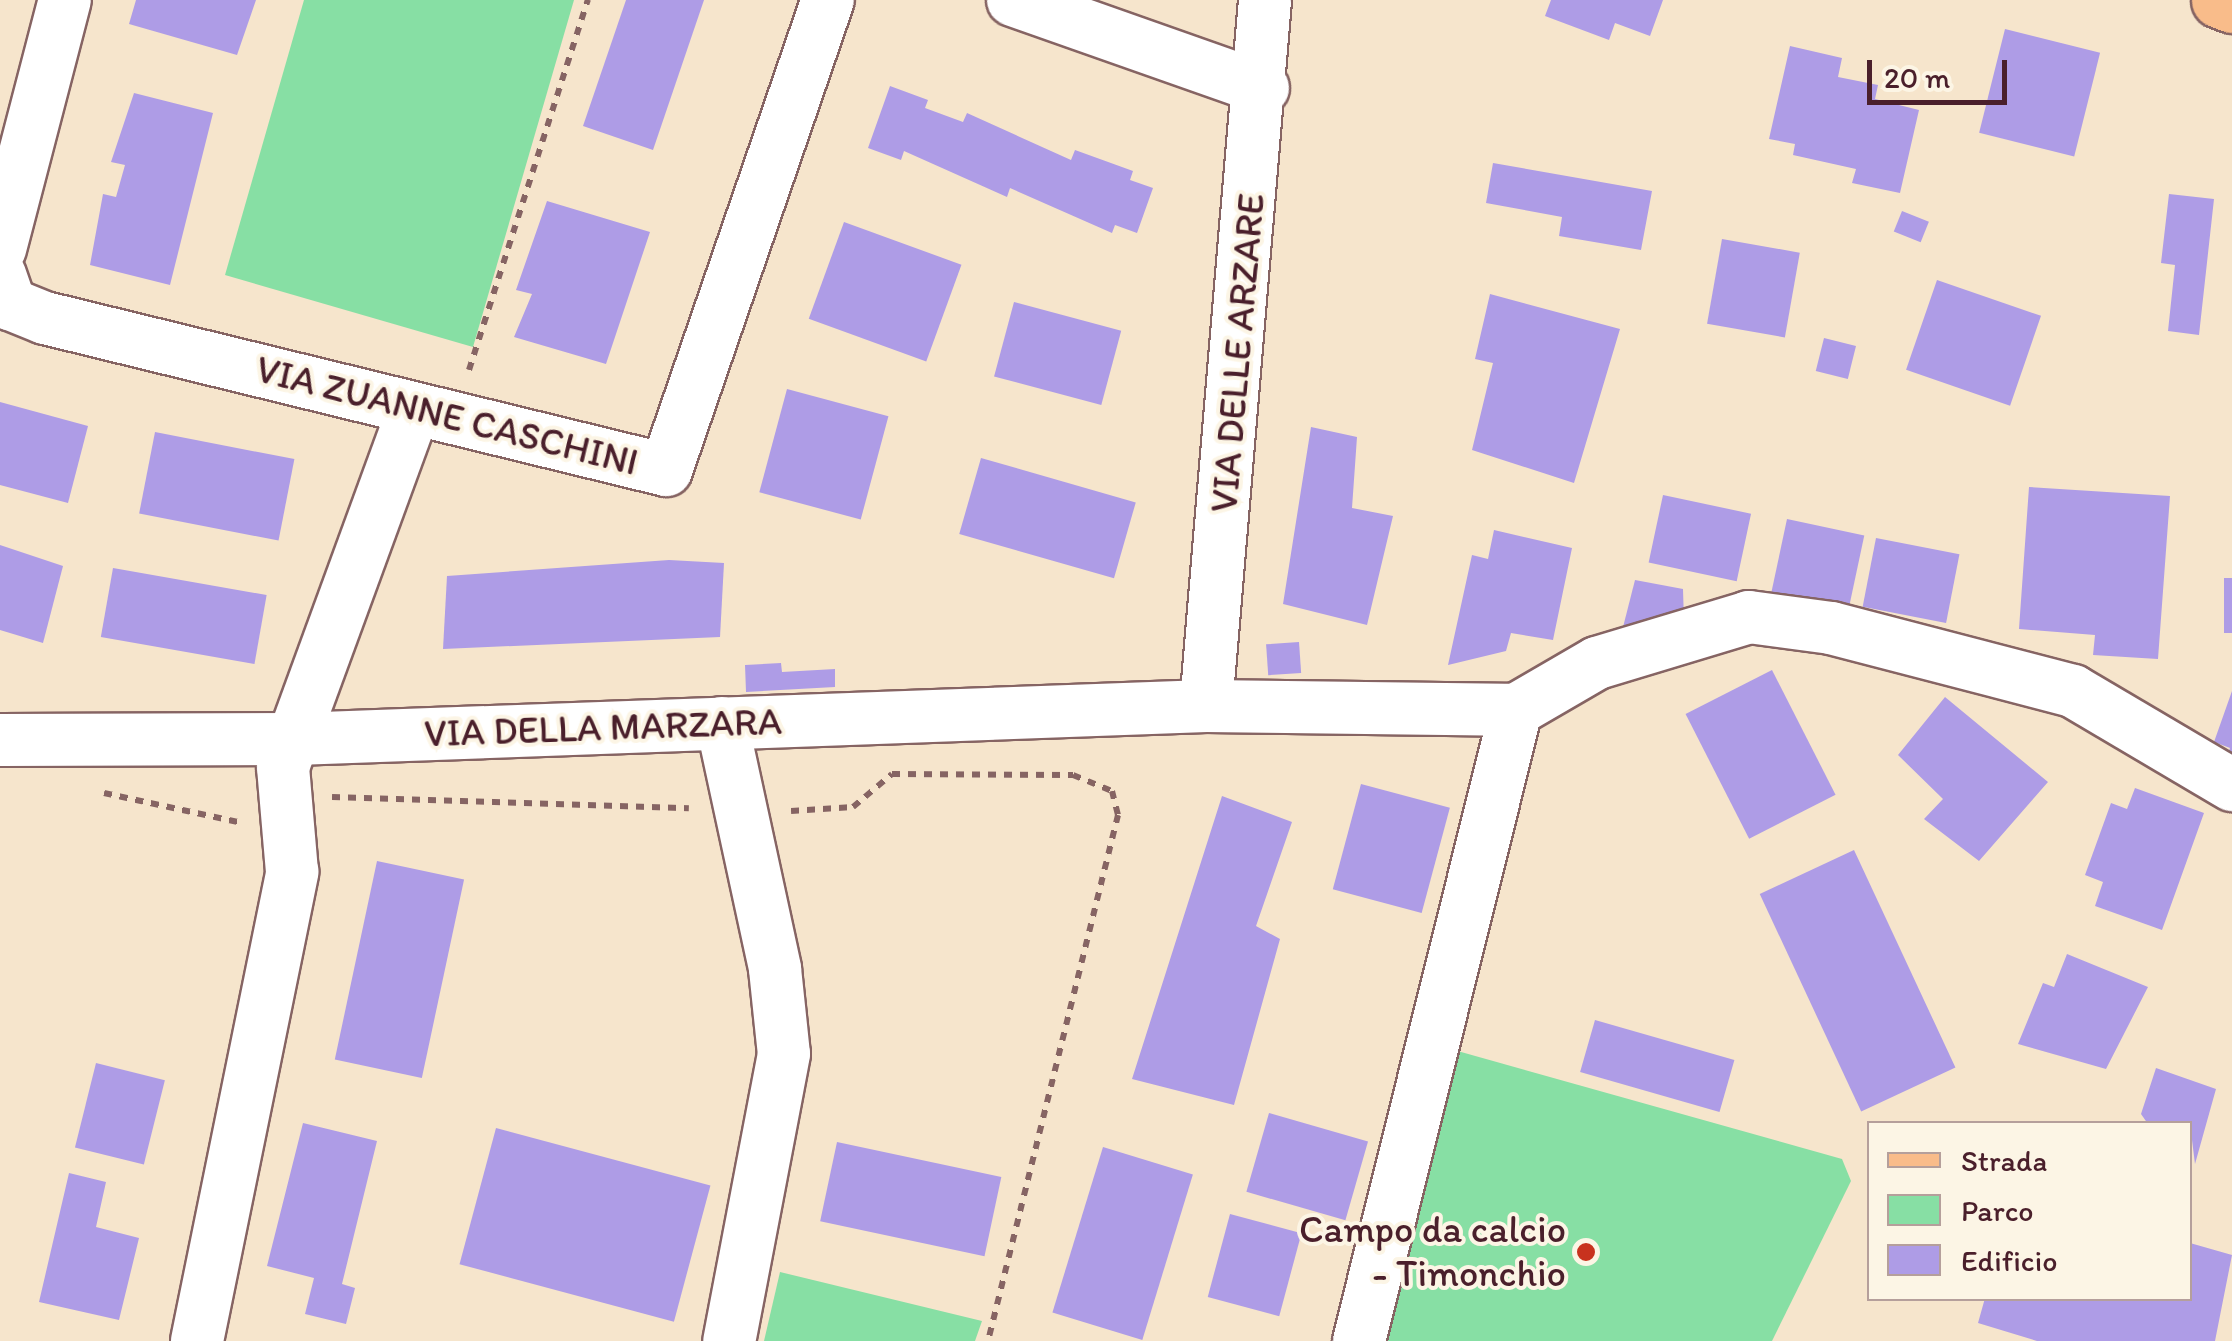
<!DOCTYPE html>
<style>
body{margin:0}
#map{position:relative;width:2232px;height:1341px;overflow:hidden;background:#f6e5cc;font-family:Itim,sans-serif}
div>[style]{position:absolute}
.green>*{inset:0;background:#87dfa4}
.building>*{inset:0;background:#ae9ce6;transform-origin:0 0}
.path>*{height:6px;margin-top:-3px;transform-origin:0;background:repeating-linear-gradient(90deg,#866463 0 8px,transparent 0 16px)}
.roads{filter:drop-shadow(2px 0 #866463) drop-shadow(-2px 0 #866463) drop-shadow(0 2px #866463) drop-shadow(0 -2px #866463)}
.street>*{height:52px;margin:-26px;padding:0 26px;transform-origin:26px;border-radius:26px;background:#fff}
.primary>*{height:55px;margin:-27.5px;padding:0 27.5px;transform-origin:27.5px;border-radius:27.5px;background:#f9bc8a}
.dots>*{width:28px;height:28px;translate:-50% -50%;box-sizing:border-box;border:5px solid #fcf5e5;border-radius:50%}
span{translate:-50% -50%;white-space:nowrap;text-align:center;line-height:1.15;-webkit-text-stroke:8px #fcf5e5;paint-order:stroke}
.street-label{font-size:38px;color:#4a1f2b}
.poi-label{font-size:38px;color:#4a1f2b}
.right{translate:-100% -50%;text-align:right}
.legend{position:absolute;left:1867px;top:1121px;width:325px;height:180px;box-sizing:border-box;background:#fcf5e5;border:2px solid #b59f9b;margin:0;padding:12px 18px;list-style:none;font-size:30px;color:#4a1f2b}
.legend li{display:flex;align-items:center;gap:20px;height:50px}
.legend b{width:50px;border:2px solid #b59f9b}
.scale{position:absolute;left:1867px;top:60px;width:140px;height:45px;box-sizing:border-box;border:5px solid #4a1f2b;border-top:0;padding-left:12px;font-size:30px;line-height:35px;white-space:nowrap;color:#4a1f2b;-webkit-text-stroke:8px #fcf5e5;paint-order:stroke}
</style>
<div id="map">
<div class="green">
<div style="clip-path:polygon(304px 0,574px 0,473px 347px,225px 275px)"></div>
<div style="clip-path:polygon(1454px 1050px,1842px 1159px,1851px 1181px,1772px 1341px,1380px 1341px)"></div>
<div style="clip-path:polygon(780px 1272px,982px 1321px,975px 1341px,764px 1341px)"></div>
</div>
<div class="building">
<div style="clip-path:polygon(136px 0,256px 0,237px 55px,129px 24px)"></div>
<div style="clip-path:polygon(626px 0,704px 0,653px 150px,583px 126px)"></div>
<div style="clip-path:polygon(1551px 0,1663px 0,1650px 36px,1615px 23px,1609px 40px,1545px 16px)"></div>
<div style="left:2005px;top:29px;width:98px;height:107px;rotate:14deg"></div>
<div style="clip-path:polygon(1790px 46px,1842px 58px,1838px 77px,1878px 85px,1875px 99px,1919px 110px,1900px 193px,1852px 183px,1856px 169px,1793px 155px,1795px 144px,1769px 139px)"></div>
<div style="clip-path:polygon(890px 86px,928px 100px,925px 108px,963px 122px,967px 113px,1071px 160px,1075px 150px,1133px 171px,1130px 180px,1153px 188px,1137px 233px,1115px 225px,1112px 233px,1010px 188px,1007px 197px,904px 151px,901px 160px,868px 148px)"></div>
<div style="clip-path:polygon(134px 93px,213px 113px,170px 285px,90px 265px,103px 194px,116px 197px,125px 165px,111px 162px)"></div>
<div style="clip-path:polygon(1493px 163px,1652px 191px,1641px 250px,1559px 236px,1562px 217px,1486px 203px)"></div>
<div style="clip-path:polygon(2169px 194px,2214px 199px,2199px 335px,2168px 331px,2175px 265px,2161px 263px)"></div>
<div style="clip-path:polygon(547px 201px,650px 232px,606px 364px,514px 337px,532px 294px,516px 290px)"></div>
<div style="left:1902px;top:211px;width:29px;height:22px;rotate:22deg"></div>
<div style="left:844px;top:222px;width:125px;height:103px;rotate:20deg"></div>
<div style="left:1722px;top:239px;width:79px;height:86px;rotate:10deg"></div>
<div style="left:1937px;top:280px;width:110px;height:95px;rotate:19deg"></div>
<div style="clip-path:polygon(1490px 294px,1620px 329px,1574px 483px,1472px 450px,1493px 363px,1475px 359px)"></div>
<div style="left:1014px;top:302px;width:111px;height:77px;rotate:15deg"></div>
<div style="left:1824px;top:338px;width:33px;height:34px;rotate:14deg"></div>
<div style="left:787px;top:389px;width:105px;height:107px;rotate:15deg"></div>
<div style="clip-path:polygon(0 402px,88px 426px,68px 503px,0 485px)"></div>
<div style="clip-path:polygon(1311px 427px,1357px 437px,1352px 508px,1393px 516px,1367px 625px,1283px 604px)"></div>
<div style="left:155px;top:432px;width:142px;height:83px;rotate:11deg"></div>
<div style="left:981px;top:458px;width:161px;height:79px;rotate:16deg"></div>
<div style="clip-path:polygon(2029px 487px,2170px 496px,2158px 659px,2093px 655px,2095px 635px,2019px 629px)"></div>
<div style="left:1663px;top:495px;width:90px;height:69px;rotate:12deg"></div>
<div style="left:1787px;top:519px;width:79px;height:75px;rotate:12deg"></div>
<div style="clip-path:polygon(1494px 530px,1572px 548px,1553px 640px,1511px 633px,1506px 651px,1448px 665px,1472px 555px,1488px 559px)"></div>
<div style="left:1876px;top:538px;width:85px;height:70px;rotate:11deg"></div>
<div style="clip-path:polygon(0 545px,63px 566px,43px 643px,0 630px)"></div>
<div style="clip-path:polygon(669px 560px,724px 563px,720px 637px,443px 649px,447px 576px)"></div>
<div style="left:113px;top:568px;width:156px;height:70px;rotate:10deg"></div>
<div style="left:2224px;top:578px;width:8px;height:55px"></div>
<div style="clip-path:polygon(1635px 580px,1683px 589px,1684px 622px,1620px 639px)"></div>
<div style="left:1299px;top:642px;width:31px;height:33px;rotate:86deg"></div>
<div style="clip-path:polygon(781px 663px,782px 672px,835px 669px,835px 687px,746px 692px,745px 665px)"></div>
<div style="left:1772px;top:670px;width:140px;height:97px;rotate:63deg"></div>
<div style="clip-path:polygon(2232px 691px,2232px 770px,2223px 767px,2230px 748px,2214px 742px)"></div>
<div style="clip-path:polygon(1945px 697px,2048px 782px,1979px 861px,1924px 819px,1943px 799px,1898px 755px)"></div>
<div style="left:1361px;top:784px;width:92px;height:109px;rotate:15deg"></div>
<div style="clip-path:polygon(2135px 788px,2204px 813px,2162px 930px,2095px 906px,2103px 882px,2085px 875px,2111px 803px,2127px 809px)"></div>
<div style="clip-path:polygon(1222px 796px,1292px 822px,1256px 926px,1280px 939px,1234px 1105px,1132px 1079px)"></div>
<div style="left:1854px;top:850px;width:240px;height:104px;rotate:65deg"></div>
<div style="left:377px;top:861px;width:89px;height:203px;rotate:12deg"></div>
<div style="clip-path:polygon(2067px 954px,2148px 987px,2106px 1069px,2018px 1044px,2043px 983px,2054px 987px)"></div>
<div style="left:1595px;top:1020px;width:145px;height:54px;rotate:16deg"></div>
<div style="left:96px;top:1063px;width:71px;height:87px;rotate:14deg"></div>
<div style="clip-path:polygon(2156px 1068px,2216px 1089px,2195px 1164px,2190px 1124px,2148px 1124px,2141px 1114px)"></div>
<div style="left:1269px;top:1113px;width:103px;height:82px;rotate:16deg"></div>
<div style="clip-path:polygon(303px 1123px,377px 1141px,342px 1284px,355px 1288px,346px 1324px,305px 1314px,314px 1278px,267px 1266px)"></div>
<div style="left:496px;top:1128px;width:222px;height:141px;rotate:15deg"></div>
<div style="left:837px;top:1142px;width:168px;height:81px;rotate:12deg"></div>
<div style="left:1103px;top:1147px;width:94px;height:173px;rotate:17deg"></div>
<div style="clip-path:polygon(69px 1173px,106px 1182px,96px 1227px,139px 1238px,119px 1320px,39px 1302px)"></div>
<div style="left:1230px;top:1214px;width:74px;height:86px;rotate:15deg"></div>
<div style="clip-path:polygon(2190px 1243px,2232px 1255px,2215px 1341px,2037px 1341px,1978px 1323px,1985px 1298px,2190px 1298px)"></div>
</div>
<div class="path">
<div style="left:469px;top:370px;width:389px;rotate:-72.2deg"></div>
<div style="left:104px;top:793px;width:137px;rotate:12.2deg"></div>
<div style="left:332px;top:797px;width:357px;rotate:1.8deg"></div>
<div style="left:791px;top:811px;width:62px;rotate:-3.7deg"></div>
<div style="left:853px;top:807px;width:51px;rotate:-40.2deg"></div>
<div style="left:892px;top:774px;width:181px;rotate:0.3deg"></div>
<div style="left:1073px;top:775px;width:42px;rotate:22.3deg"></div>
<div style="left:1112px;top:791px;width:25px;rotate:76deg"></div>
<div style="left:1118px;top:815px;width:542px;rotate:103.88deg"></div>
</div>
<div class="roads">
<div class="street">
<div style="left:1013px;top:0;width:265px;rotate:19.4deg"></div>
<div style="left:0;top:249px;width:257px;rotate:-75.4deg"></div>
<div style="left:0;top:275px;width:31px;rotate:71deg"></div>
<div style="left:10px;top:304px;width:38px;rotate:22deg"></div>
<div style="left:45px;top:318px;width:639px;rotate:13.75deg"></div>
<div style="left:666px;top:470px;width:497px;rotate:-71deg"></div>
<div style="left:1206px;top:706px;width:708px;rotate:-85.22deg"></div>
<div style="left:1516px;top:710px;width:94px;rotate:-30.1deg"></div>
<div style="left:1597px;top:663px;width:159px;rotate:-16.8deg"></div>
<div style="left:1749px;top:617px;width:83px;rotate:7.6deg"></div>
<div style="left:1831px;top:628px;width:250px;rotate:14.6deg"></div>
<div style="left:2073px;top:691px;width:185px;rotate:30.6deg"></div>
<div style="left:722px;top:723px;width:252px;rotate:77.8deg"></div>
<div style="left:775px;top:969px;width:85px;rotate:84deg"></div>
<div style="left:784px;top:1054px;width:292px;rotate:100.8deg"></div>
<div style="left:0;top:740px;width:295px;rotate:-0.2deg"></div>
<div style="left:295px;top:739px;width:912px;rotate:-2.07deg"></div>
<div style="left:1206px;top:706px;width:310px;rotate:0.7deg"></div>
<div style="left:197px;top:1341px;width:479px;rotate:-78.5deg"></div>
<div style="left:292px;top:872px;width:105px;rotate:-94.9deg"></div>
<div style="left:283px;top:767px;width:381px;rotate:-69.9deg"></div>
<div style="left:1359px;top:1341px;width:650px;rotate:-76.03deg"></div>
</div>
<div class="primary">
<div style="left:2219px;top:0;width:14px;rotate:21deg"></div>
</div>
</div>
<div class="dots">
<div style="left:1586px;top:1252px;background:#c8321e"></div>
</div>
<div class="street-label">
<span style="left:1238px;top:353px;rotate:-85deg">VIA DELLE ARZARE</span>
<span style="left:447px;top:416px;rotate:14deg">VIA ZUANNE CASCHINI</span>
<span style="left:603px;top:728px;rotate:-2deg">VIA DELLA MARZARA</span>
</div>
<div class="poi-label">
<span class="right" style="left:1566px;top:1252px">Campo da calcio<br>- Timonchio</span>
</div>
<ul class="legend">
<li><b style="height:12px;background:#f9bc8a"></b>Strada</li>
<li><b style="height:28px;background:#87dfa4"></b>Parco</li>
<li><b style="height:28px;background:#ae9ce6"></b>Edificio</li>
</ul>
<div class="scale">20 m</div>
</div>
